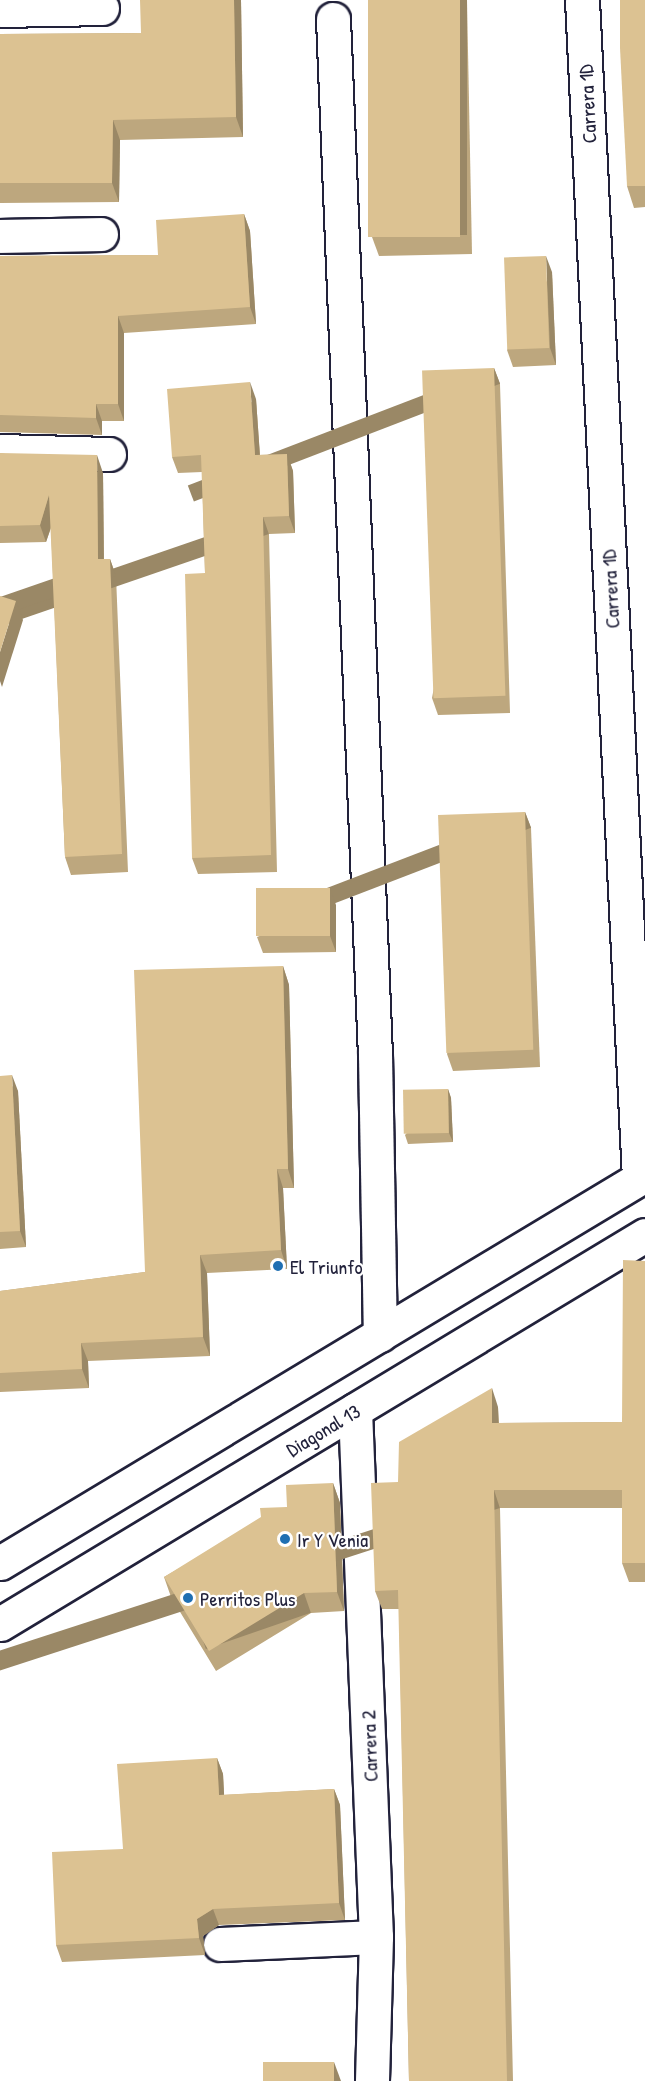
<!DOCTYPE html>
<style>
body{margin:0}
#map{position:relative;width:645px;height:2081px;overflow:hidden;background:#fff;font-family:"Patrick Hand",sans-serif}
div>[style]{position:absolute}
.roads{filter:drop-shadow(2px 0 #22223b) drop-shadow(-2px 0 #22223b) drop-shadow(0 2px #22223b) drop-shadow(0 -2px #22223b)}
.street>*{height:33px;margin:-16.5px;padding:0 16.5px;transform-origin:16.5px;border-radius:16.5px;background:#fff}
.secondary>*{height:33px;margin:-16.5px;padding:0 16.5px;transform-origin:16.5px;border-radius:16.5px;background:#fff}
.wall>*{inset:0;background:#bda77e}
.shaded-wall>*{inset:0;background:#9a8866;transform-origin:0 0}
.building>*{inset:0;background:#dcc292;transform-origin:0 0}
.dots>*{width:16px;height:16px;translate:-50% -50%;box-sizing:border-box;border:3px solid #fff;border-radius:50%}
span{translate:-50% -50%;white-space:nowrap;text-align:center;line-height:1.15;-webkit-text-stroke:4.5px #fff;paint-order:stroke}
.street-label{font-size:20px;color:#22223b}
.poi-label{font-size:20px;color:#22223b}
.left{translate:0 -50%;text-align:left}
</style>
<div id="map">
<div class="roads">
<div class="street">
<div style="left:582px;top:0;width:1180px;rotate:87.23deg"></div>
<div style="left:0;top:10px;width:102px;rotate:-1.1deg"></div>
<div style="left:333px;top:19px;width:1036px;rotate:87.68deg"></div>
<div style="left:375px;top:1054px;width:281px;rotate:89deg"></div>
<div style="left:0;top:236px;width:101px;rotate:-1.1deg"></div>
<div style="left:0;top:451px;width:109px;rotate:1.6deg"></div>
<div style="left:355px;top:1410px;width:527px;rotate:87.72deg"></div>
<div style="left:376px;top:1937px;width:144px;rotate:91.6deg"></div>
<div style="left:220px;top:1944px;width:156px;rotate:-2.6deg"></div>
</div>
<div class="secondary">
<div style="left:0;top:1563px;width:753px;rotate:-31.03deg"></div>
<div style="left:0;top:1624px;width:753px;rotate:-31.09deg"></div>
</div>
</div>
<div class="wall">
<div style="clip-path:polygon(241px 0,243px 137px,120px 140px,119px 202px,0 203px,0 34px,141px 33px)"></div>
<div style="clip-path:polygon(368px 0,467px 0,472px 254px,379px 256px,372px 237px)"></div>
<div style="clip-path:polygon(645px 0,645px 207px,634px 208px,627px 186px)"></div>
<div style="clip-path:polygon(244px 214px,250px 231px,256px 324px,124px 333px,124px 421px,102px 421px,102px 435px,0 432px,0 256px,158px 255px)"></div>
<div style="clip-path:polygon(552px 272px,556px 365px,513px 367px,507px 350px)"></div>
<div style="clip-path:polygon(494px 368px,500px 384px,510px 713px,438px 715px,432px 698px)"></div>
<div style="clip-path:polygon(256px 399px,260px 455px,287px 454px,293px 471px,295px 533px,269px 534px,277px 872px,198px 874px,192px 858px,205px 573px,202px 472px,178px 473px,172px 457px)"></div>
<div style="clip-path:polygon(0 453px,103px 473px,104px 559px,110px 559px,116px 576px,128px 872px,71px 875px,65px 857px,51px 528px,46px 542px,0 543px)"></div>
<div style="clip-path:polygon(525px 812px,531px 828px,540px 1067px,453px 1071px,447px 1054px)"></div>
<div style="clip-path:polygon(336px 905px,336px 952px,263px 953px,257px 937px)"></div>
<div style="clip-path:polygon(283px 966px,289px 985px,294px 1188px,283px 1188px,287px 1269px,207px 1273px,210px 1356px,88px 1361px,89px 1388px,0 1392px,0 1291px,145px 1272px)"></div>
<div style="clip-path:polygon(0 1076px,18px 1091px,26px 1247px,0 1249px)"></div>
<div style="clip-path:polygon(448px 1089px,451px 1098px,453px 1142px,408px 1144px,405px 1135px)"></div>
<div style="clip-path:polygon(645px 1261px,645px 1582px,629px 1582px,622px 1563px,622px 1508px,500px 1508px,513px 2081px,409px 2081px,399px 1609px,382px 1609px,375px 1591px,398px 1482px,498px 1407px,499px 1423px,622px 1422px)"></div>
<div style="clip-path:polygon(333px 1483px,340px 1503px,344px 1611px,311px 1613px,216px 1671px,171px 1597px,164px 1577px,287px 1507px)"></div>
<div style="clip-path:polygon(217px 1758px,223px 1774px,224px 1795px,334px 1789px,340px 1805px,345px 1920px,219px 1925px,203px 1936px,205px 1955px,62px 1962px,56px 1945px,123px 1849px)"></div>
</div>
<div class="shaded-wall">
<div style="clip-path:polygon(234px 0,241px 0,243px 137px,236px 117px)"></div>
<div style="left:460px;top:0;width:7px;height:235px"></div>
<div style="clip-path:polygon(113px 120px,120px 140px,119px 202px,112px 183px)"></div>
<div style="clip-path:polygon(244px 214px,250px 231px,256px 324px,250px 307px)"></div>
<div style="clip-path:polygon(546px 256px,552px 272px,556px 365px,550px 348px)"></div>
<div style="clip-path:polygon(118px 316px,124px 333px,124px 421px,118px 404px)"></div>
<div style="left:494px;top:368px;width:17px;height:328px;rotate:69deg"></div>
<div style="clip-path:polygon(250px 382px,256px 399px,261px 472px,255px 455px)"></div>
<div style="clip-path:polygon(96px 404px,102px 421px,102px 435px,96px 418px)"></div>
<div style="clip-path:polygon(287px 454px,293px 471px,295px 533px,289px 516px)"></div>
<div style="clip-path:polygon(97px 455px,103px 473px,104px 576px,98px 559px)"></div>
<div style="clip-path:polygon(49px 495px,56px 512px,46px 542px,40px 525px)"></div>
<div style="left:263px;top:517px;width:18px;height:338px;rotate:71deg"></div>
<div style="left:110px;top:559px;width:18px;height:295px;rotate:71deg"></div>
<div style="clip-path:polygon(16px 601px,23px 620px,2px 687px,0 681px,0 652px)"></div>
<div style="left:525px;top:812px;width:17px;height:238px;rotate:69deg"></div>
<div style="clip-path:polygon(330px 888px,336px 905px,336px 952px,330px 936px)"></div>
<div style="clip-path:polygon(283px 966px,289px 985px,294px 1188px,288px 1169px)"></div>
<div style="clip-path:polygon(12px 1075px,18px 1091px,26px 1247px,20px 1231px)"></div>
<div style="clip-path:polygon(448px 1089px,451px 1098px,453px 1142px,449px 1133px)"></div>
<div style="clip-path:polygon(277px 1169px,283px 1188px,287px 1269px,281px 1250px)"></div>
<div style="clip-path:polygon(200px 1255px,207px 1273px,210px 1356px,203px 1337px)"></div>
<div style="clip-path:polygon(81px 1343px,88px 1361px,89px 1388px,82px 1369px)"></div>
<div style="clip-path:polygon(492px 1388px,498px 1407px,499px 1441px,492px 1423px)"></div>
<div style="clip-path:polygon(333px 1483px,340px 1503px,344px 1611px,337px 1592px)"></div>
<div style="left:494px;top:1490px;width:19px;height:591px;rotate:72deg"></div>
<div style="left:304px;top:1593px;width:21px;height:111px;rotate:71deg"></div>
<div style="clip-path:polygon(217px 1758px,223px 1774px,225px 1812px,219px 1795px)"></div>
<div style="clip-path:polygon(334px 1789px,340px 1805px,345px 1920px,339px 1903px)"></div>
<div style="clip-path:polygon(213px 1909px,219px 1925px,203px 1936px,205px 1955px,199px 1938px,197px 1919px)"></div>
<div style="clip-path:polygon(334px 2062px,341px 2081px,334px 2081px)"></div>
</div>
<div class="building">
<div style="clip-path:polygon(140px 0,234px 0,236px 117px,113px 120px,112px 183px,0 183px,0 34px,141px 33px)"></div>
<div style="left:368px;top:0;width:92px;height:237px"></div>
<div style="clip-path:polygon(620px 0,645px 0,645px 186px,627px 186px,620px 48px)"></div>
<div style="clip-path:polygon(244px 214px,250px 307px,118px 316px,118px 404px,96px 404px,96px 418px,0 415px,0 256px,158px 255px,156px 220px)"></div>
<div style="left:546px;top:256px;width:92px;height:42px;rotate:88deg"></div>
<div style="left:494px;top:368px;width:328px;height:72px;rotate:88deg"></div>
<div style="clip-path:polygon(250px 382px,255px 455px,287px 454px,289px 516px,263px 517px,271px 855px,192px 858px,185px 574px,205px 573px,201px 455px,172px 457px,167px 389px)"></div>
<div style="clip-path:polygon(0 453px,97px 455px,98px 559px,110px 559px,122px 854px,65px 857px,49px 495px,40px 525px,0 526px)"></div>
<div style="clip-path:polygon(0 596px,16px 601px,0 652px)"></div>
<div style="left:525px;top:812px;width:238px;height:87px;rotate:88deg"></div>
<div style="left:330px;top:888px;width:48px;height:74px;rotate:90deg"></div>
<div style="clip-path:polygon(283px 966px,288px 1169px,277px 1169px,281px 1250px,200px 1255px,203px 1337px,81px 1343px,82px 1369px,0 1373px,0 1291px,145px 1272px,134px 970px)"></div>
<div style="clip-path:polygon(12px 1075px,20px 1231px,0 1232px,0 1076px)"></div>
<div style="left:448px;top:1089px;width:44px;height:45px;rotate:89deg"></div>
<div style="clip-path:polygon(623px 1260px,645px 1261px,645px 1563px,622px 1563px,622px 1490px,494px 1490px,507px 2081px,409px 2081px,398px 1590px,375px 1591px,371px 1483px,398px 1482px,399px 1442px,492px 1388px,492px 1423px,622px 1422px)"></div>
<div style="clip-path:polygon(333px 1483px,337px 1592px,304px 1593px,209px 1651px,164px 1577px,261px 1517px,260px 1508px,287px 1507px,286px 1485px)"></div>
<div style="clip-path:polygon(217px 1758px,219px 1795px,334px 1789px,339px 1903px,213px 1909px,197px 1919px,199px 1938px,56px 1945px,52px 1852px,123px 1849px,117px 1764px)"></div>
<div style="left:334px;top:2062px;width:19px;height:71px;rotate:90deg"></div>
</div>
<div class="dots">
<div style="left:278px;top:1266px;background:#1f6fb2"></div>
<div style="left:285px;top:1539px;background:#1f6fb2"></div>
<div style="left:188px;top:1598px;background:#1f6fb2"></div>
</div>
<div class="street-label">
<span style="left:587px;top:104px;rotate:-93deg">Carrera 1D</span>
<span style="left:610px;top:589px;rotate:-93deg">Carrera 1D</span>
<span style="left:323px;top:1430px;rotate:-31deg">Diagonal 13</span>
<span style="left:369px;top:1746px;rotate:-92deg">Carrera 2</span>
</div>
<div class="poi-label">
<span class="left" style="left:290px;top:1266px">El Triunfo</span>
<span class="left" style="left:297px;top:1539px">Ir Y Venia</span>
<span class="left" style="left:200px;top:1598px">Perritos Plus</span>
</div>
</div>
